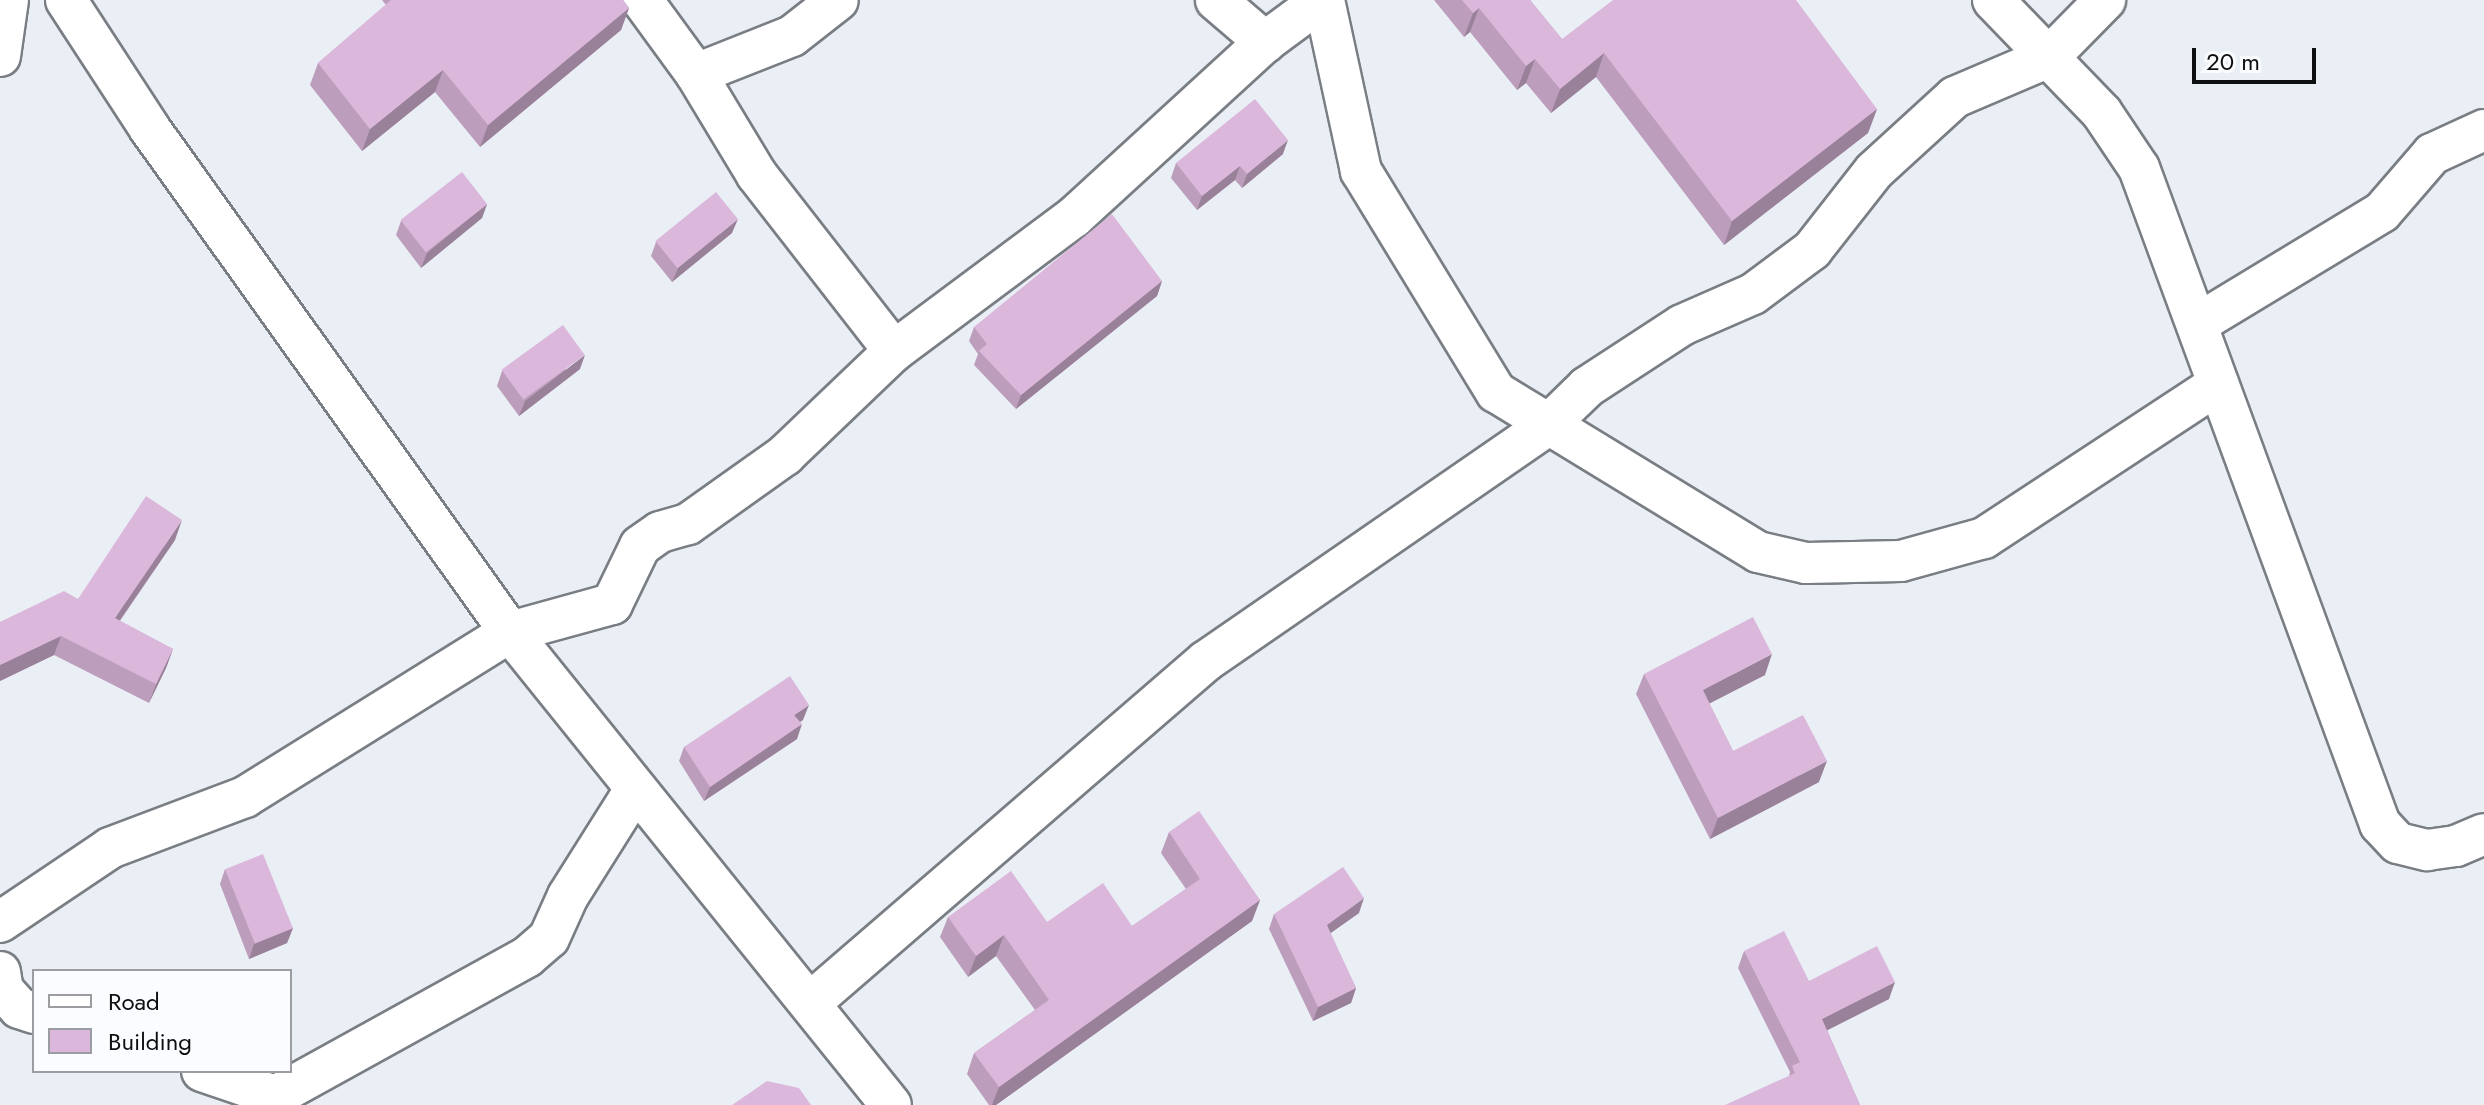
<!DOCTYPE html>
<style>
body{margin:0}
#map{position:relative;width:2484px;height:1105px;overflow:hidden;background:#eaeff6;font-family:Jost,sans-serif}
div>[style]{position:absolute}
.roads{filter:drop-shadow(2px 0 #797e84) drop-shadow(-2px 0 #797e84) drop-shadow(0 2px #797e84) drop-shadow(0 -2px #797e84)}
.street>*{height:40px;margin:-20px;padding:0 20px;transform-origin:20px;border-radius:20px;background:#fff}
.wall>*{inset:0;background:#bc9ebc}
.shaded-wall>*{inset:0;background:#998199}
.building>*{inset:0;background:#dbb8db;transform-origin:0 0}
span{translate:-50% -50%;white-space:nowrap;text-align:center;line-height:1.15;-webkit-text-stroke:8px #fafcff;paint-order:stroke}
.legend{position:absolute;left:32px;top:969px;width:260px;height:104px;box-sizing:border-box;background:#fafcff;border:2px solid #9b9da0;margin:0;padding:10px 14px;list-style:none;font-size:24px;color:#0d0f11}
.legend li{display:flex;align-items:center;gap:16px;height:40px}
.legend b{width:40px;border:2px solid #9b9da0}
.scale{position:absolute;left:2192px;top:48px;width:124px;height:36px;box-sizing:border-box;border:4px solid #0d0f11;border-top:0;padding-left:10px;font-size:24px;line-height:28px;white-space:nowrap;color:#0d0f11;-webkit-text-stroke:6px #fafcff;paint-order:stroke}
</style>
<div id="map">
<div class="roads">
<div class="street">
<div style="left:66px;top:0;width:154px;rotate:56.9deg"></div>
<div style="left:150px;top:129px;width:619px;rotate:54.41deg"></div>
<div style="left:510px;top:632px;width:607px;rotate:51.15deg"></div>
<div style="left:642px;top:0;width:92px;rotate:53.9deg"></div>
<div style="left:696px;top:74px;width:118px;rotate:58.9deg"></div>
<div style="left:757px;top:175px;width:223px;rotate:52.1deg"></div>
<div style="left:1216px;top:0;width:65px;rotate:40.6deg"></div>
<div style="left:1324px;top:0;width:175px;rotate:77.8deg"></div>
<div style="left:1361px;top:171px;width:259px;rotate:58.6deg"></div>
<div style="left:1496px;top:392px;width:307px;rotate:31.4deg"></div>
<div style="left:1758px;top:552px;width:49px;rotate:12.9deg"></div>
<div style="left:1806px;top:563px;width:95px;rotate:-1.2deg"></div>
<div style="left:1901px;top:561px;width:86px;rotate:-15.5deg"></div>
<div style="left:1984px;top:538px;width:280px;rotate:-33.3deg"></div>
<div style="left:1993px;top:0;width:157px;rotate:46deg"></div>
<div style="left:2102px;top:113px;width:66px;rotate:56.1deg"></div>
<div style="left:2139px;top:168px;width:699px;rotate:69.83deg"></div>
<div style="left:2380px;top:824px;width:26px;rotate:47deg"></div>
<div style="left:2398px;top:843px;width:30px;rotate:14deg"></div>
<div style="left:2427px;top:850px;width:29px;rotate:-8deg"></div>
<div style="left:2456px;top:846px;width:30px;rotate:-23deg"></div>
<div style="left:0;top:56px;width:57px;rotate:-81.9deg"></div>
<div style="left:696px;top:74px;width:103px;rotate:-21.6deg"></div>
<div style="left:792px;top:36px;width:58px;rotate:-38deg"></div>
<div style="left:2197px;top:324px;width:216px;rotate:-31.2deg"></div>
<div style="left:2382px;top:212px;width:77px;rotate:-49.2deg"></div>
<div style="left:2432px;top:154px;width:57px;rotate:-24.8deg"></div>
<div style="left:0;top:922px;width:133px;rotate:-33.9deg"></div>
<div style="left:110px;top:848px;width:144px;rotate:-20.7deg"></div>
<div style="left:245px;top:797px;width:312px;rotate:-31.9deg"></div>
<div style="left:510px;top:632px;width:106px;rotate:-15.4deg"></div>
<div style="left:612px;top:604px;width:64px;rotate:-64.2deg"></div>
<div style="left:640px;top:546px;width:24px;rotate:-35deg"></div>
<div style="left:660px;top:532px;width:29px;rotate:-16deg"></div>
<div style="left:688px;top:524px;width:119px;rotate:-35.4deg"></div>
<div style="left:785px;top:455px;width:151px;rotate:-43.7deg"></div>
<div style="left:894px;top:351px;width:224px;rotate:-36.7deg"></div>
<div style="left:1074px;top:217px;width:259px;rotate:-42.5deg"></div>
<div style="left:1265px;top:42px;width:71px;rotate:-36.4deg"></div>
<div style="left:0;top:972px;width:18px;rotate:81deg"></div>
<div style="left:3px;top:990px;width:24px;rotate:48deg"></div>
<div style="left:19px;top:1008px;width:16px;rotate:18deg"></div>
<div style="left:810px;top:1003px;width:523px;rotate:-40.82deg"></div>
<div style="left:1206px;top:661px;width:417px;rotate:-34.6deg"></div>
<div style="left:1549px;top:424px;width:53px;rotate:-44.2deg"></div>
<div style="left:1587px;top:387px;width:113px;rotate:-33.1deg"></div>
<div style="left:1682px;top:325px;width:77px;rotate:-23.6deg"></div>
<div style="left:1753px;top:294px;width:74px;rotate:-36.7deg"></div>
<div style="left:1812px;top:250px;width:100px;rotate:-51.9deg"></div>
<div style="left:1874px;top:171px;width:110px;rotate:-42.4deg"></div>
<div style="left:1955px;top:97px;width:102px;rotate:-23.1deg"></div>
<div style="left:2049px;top:57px;width:80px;rotate:-45.5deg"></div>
<div style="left:202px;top:1071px;width:80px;rotate:18.9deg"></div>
<div style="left:278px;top:1097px;width:8px;rotate:83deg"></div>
<div style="left:259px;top:1105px;width:306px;rotate:-28.9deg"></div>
<div style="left:527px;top:957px;width:29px;rotate:-41deg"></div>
<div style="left:549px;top:938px;width:46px;rotate:-65.7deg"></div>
<div style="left:568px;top:896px;width:124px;rotate:-57.8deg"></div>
</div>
</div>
<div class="wall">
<div style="clip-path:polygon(382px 0,623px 0,629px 8px,621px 30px,480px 147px,435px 92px,362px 151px,310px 85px,318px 63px,386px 5px)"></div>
<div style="clip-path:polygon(1434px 0,1530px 0,1562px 39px,1877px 109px,1868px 133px,1724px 245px,1596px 77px,1551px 113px,1526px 83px,1517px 90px,1470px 32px,1464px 37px)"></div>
<div style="clip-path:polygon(1283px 154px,1242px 188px,1235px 180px,1197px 210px,1171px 178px,1176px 163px)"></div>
<div style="clip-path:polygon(487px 204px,482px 218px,421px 268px,396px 235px,401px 221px)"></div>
<div style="clip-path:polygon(732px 233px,672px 282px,651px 256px,656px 242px)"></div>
<div style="clip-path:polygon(1162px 281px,1157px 296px,1016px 409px,974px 365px,978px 354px,969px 341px,974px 327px)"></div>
<div style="clip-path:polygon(580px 369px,519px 416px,497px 386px,502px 371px)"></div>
<div style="clip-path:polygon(175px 540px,120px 621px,173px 649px,166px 668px,149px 703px,54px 655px,0 681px,0 622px,78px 599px)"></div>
<div style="clip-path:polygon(1644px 674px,1765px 675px,1709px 703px,1733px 751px,1819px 782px,1710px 839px,1636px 694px)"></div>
<div style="clip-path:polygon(803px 720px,800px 722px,797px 739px,704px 801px,679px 761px,684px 747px)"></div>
<div style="clip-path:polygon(1169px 832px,1260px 900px,1252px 921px,996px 1105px,989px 1105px,967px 1074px,974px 1053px,1035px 1010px,996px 956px,968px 977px,940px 937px,948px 917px,1132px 926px,1186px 889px,1161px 853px)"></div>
<div style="clip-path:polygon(225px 869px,293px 928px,287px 943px,249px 959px,220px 884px)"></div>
<div style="clip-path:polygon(1359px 913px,1330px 933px,1356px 988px,1351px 1003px,1313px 1021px,1269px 929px,1274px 914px)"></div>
<div style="clip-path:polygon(1744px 951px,1809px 981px,1889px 999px,1827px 1030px,1860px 1105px,1789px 1076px,1790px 1072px,1738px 968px)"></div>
</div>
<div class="shaded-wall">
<div style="clip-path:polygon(629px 8px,621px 30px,480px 147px,488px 125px)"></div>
<div style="clip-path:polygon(1479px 8px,1470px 32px,1464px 37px,1473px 13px)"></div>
<div style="clip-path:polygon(1604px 53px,1596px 77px,1551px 113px,1560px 89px)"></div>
<div style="clip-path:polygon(1535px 59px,1526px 83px,1517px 90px,1526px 66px)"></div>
<div style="clip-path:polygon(443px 70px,435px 92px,362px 151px,370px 129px)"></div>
<div style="clip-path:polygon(1877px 109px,1868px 133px,1724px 245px,1732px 221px)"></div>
<div style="clip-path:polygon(1288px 140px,1283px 154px,1242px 188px,1247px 174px)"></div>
<div style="clip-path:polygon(1240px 166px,1235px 180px,1197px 210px,1202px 196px)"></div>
<div style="clip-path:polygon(487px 204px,482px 218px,421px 268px,427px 253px)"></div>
<div style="clip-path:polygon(738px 219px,732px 233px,672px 282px,678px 268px)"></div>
<div style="clip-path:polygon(1162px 281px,1157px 296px,1016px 409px,1021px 395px)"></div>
<div style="clip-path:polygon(585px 355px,580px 369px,519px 416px,525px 401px)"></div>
<div style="clip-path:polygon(182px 520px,175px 540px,108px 637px,115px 618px)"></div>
<div style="clip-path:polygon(61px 636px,54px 655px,0 681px,0 665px)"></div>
<div style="clip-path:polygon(173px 649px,166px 668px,149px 703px,156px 684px)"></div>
<div style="clip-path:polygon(1772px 654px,1765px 675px,1695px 711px,1703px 690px)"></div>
<div style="clip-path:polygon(809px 705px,803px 720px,789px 729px,794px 715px)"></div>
<div style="clip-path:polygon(802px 724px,797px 739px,704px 801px,710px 787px)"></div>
<div style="clip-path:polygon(1827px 761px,1819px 782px,1710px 839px,1718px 818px)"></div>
<div style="clip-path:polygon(1364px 898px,1359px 913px,1321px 940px,1327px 925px)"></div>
<div style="clip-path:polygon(1260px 900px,1252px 921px,996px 1105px,992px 1105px,999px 1087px)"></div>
<div style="clip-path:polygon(293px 928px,287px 943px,249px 959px,254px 944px)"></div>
<div style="clip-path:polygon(1004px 935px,996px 956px,968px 977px,976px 956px)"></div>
<div style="clip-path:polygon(1895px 982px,1889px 999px,1816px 1036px,1822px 1019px)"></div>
<div style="clip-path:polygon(1356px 988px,1351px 1003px,1313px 1021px,1318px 1007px)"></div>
</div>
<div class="building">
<div style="clip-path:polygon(391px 0,623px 0,629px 8px,488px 125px,443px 70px,370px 129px,318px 63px)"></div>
<div style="clip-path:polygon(1462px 0,1530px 0,1562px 39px,1613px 0,1796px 0,1877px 109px,1732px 221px,1604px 53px,1560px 89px,1535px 59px,1526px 66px,1479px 8px,1473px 13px)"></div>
<div style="clip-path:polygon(1255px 99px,1288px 140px,1247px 174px,1240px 166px,1202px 196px,1176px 163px)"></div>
<div style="left:462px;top:172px;width:41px;height:78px;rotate:52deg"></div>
<div style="left:716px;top:192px;width:35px;height:78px;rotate:51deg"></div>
<div style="clip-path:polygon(1112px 214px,1162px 281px,1021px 395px,979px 351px,987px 344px,974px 327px)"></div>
<div style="left:563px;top:325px;width:37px;height:76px;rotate:54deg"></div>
<div style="clip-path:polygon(146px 496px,182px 520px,115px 618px,173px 649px,156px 684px,61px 636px,0 665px,0 622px,64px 591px,78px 599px)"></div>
<div style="clip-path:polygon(1753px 617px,1772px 654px,1703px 690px,1733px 751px,1803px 715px,1827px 761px,1718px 818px,1644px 674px)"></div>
<div style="clip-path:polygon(790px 676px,809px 705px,794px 715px,802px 724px,710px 787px,684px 747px)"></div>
<div style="clip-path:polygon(1199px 811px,1260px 900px,999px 1087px,974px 1053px,1049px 1000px,1004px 935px,976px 956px,948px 917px,1011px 871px,1047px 922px,1103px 883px,1132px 926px,1200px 879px,1169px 832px)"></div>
<div style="left:263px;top:854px;width:80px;height:41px;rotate:68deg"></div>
<div style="clip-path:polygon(1343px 867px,1364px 898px,1327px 925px,1356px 988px,1318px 1007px,1274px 914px)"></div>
<div style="clip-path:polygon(1784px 931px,1809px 981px,1877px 946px,1895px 982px,1822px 1019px,1860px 1105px,1725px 1105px,1795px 1073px,1792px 1066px,1800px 1062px,1744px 951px)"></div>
<div style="clip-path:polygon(767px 1081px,799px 1088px,811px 1105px,732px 1105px)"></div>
</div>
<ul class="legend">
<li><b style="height:10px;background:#fff"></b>Road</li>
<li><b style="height:22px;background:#dbb8db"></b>Building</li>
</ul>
<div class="scale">20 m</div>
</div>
